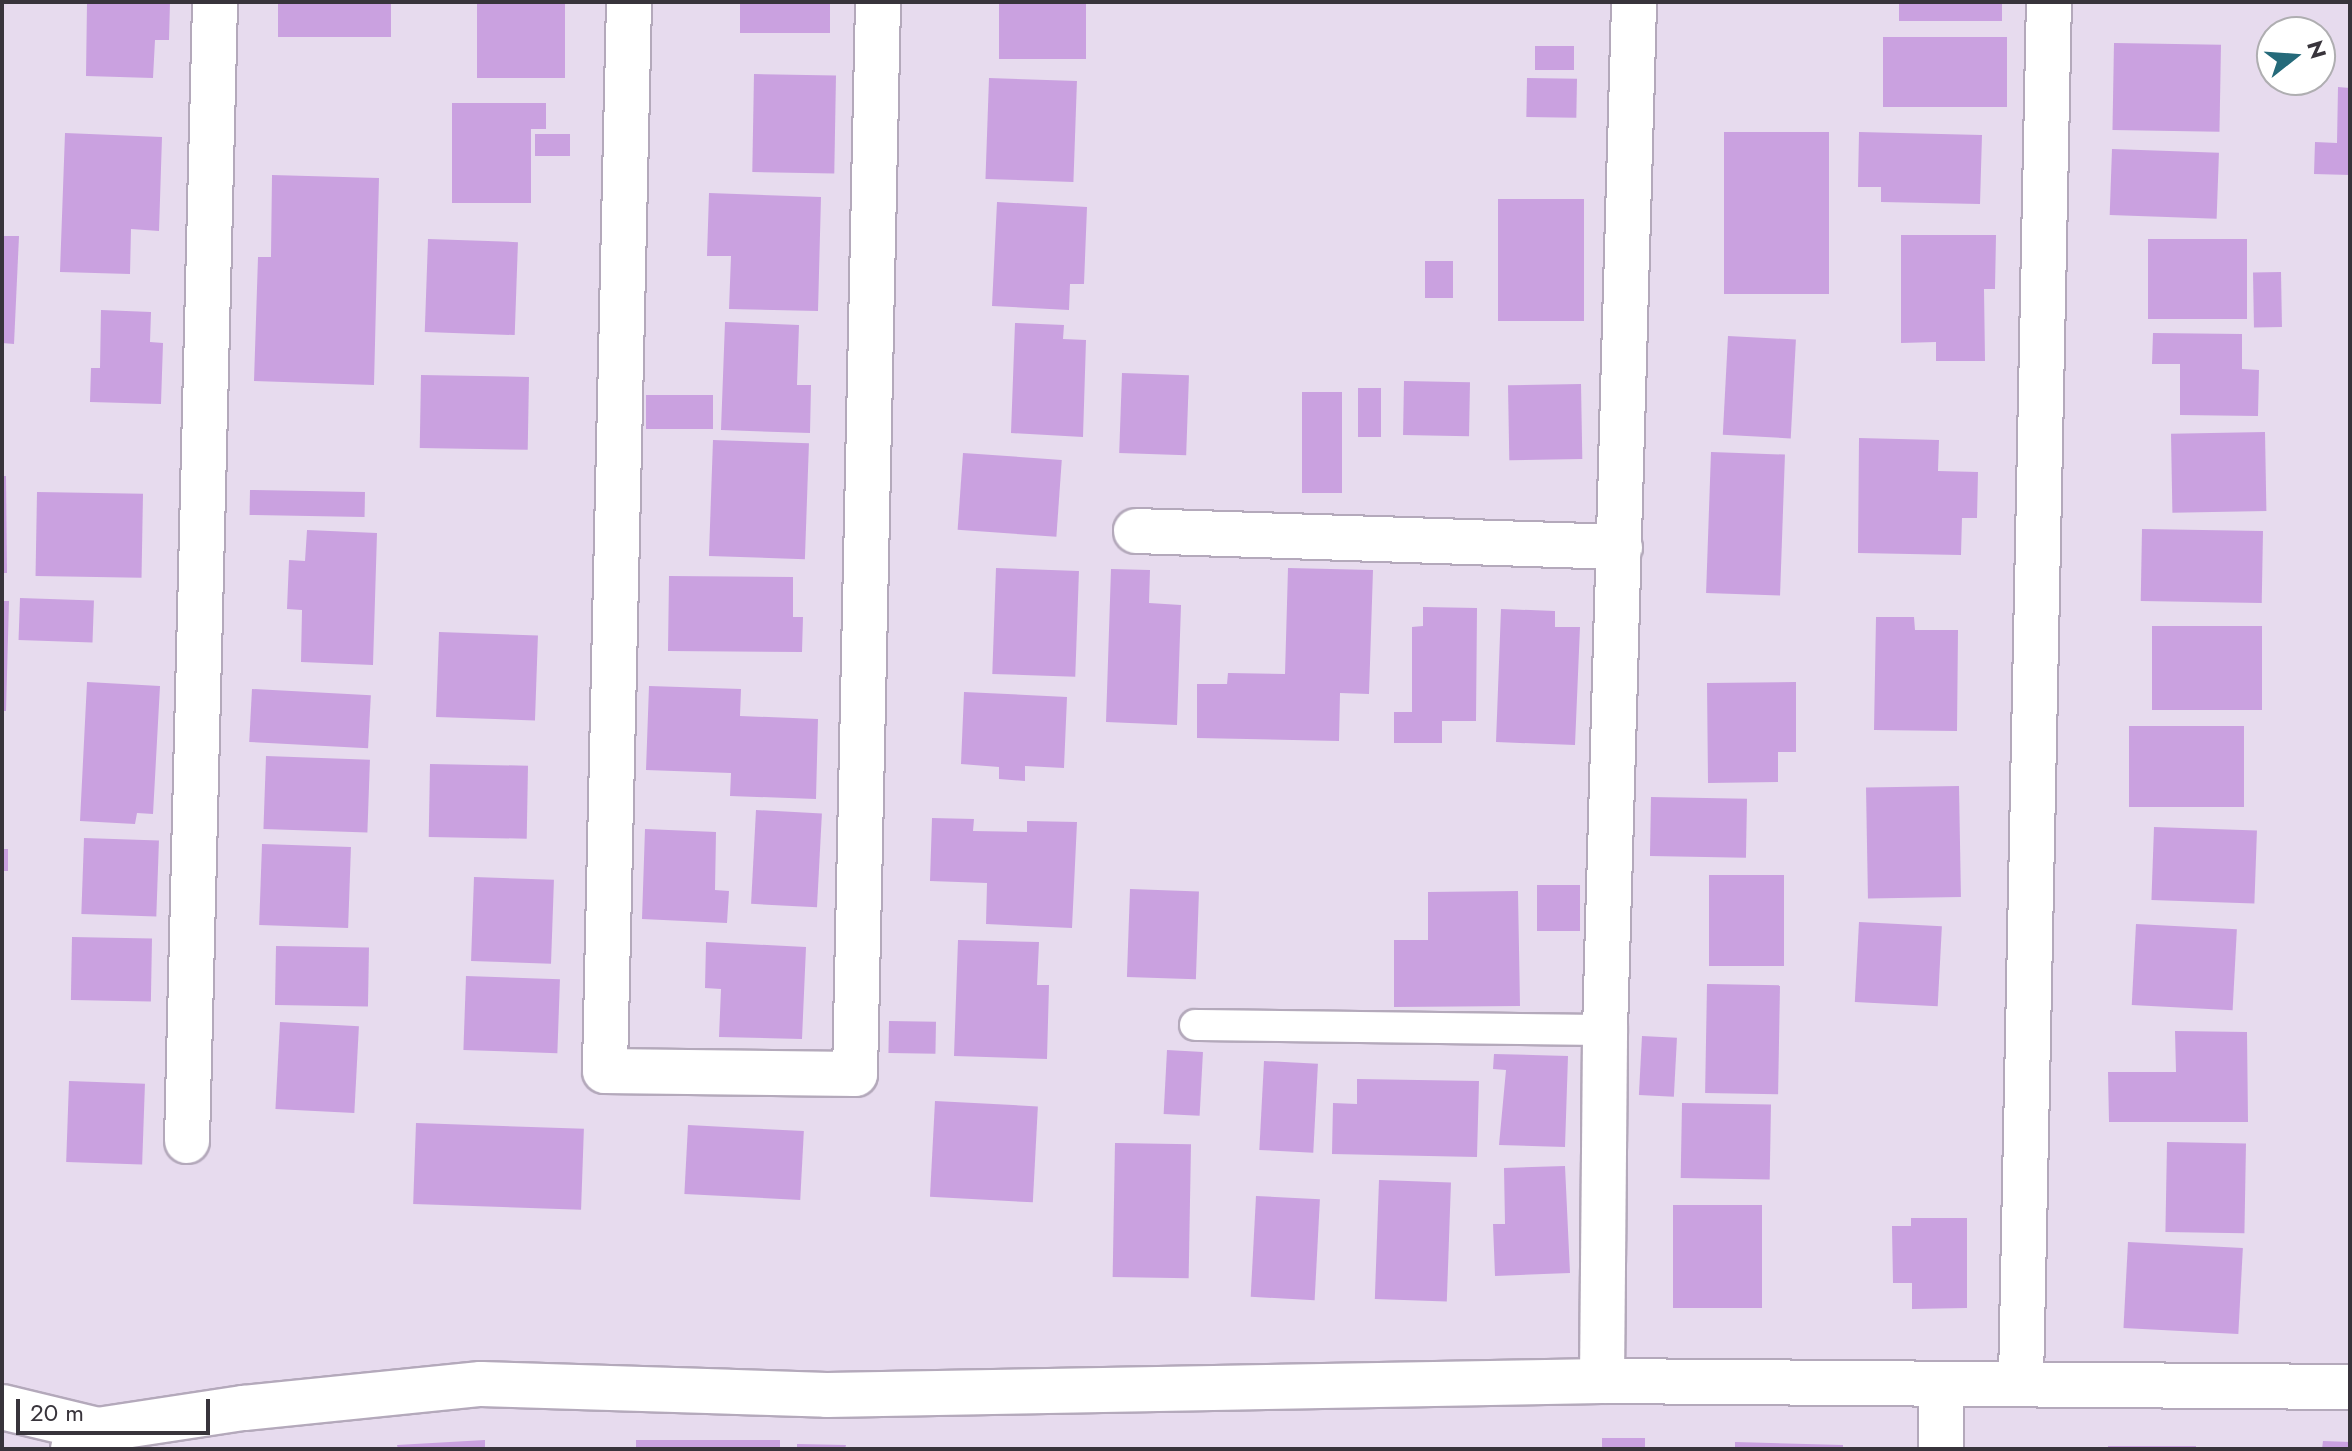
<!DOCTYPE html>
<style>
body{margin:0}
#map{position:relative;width:2352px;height:1451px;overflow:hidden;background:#e7dbee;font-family:Jost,sans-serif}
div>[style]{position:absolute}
.building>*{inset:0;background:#caa1e0;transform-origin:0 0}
.roads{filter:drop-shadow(2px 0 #b4a9bb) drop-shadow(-2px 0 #b4a9bb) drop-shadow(0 2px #b4a9bb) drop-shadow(0 -2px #b4a9bb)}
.lane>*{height:30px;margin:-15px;padding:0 15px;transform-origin:15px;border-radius:15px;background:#fff}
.street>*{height:44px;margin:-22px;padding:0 22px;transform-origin:22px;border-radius:22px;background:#fff}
span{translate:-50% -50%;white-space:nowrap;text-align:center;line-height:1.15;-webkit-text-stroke:7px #fff;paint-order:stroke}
.frame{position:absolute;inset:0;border:4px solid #38343b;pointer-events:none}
.north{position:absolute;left:2256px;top:16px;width:80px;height:80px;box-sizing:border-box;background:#fff;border:2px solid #afaeb1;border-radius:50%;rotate:73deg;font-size:22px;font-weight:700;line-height:32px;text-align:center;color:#38343b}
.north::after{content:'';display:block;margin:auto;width:28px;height:36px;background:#256a7a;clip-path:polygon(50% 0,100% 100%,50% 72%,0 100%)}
.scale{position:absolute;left:16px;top:1399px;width:194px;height:36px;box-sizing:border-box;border:4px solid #38343b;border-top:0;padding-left:10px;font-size:24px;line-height:28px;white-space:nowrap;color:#38343b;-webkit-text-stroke:6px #fff;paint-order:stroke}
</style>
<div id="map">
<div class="building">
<div style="clip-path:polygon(87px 2px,170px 2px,169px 40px,155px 40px,153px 78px,86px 76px)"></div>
<div style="left:278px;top:2px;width:113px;height:35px"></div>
<div style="left:477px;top:2px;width:88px;height:76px"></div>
<div style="left:740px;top:2px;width:90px;height:31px"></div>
<div style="left:999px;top:2px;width:87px;height:57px"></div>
<div style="left:1899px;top:2px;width:103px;height:19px"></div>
<div style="left:1883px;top:37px;width:124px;height:70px"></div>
<div style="left:2114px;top:43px;width:107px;height:87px;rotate:1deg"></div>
<div style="left:1535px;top:46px;width:39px;height:24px"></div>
<div style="left:754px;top:74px;width:82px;height:98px;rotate:1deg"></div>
<div style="left:989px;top:78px;width:88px;height:101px;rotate:2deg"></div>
<div style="left:1527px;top:78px;width:50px;height:39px;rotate:1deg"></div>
<div style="clip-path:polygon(2338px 87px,2350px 88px,2350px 175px,2314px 174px,2315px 142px,2337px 143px)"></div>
<div style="clip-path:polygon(452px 103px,546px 103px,546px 129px,531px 129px,531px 203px,452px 203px)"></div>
<div style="left:1724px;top:132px;width:105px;height:162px"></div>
<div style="clip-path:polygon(1859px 132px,1982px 135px,1980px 204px,1881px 202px,1881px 187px,1858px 187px)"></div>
<div style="clip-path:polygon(65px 133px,162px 137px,159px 231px,131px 229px,130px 274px,60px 272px)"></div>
<div style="left:535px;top:134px;width:35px;height:22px"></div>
<div style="left:2112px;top:149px;width:107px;height:66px;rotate:2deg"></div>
<div style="clip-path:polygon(272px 175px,379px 178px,374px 385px,254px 381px,258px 257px,271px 257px)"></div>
<div style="clip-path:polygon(709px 193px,821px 197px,818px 311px,729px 309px,731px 256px,707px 256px)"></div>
<div style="left:1498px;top:199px;width:86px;height:122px"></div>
<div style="clip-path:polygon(997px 202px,1087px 207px,1084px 284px,1070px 284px,1069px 310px,992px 306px)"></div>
<div style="clip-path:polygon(1901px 235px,1996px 235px,1995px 289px,1984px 289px,1985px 361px,1936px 361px,1936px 342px,1901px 343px)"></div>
<div style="clip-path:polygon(2px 236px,19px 236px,14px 344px,2px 343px)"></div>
<div style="left:428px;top:239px;width:90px;height:93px;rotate:2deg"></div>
<div style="left:2148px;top:239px;width:99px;height:80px"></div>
<div style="left:1425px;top:261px;width:28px;height:37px"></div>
<div style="left:2281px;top:272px;width:55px;height:28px;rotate:89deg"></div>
<div style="clip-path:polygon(101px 310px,151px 312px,150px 342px,163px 343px,161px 404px,90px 402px,91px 368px,100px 368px)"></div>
<div style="clip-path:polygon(725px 322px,799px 325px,797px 385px,811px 385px,810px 433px,721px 430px)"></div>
<div style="clip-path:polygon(1015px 323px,1064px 325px,1063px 339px,1086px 340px,1083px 437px,1011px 433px)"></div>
<div style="clip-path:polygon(2153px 333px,2242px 334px,2242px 369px,2259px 370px,2258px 416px,2180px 415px,2180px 364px,2152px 364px)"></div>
<div style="left:1728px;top:336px;width:68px;height:99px;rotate:3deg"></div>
<div style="left:1122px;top:373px;width:67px;height:80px;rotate:2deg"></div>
<div style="left:421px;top:375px;width:108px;height:73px;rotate:1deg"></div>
<div style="left:1404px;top:381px;width:66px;height:54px;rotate:1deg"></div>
<div style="left:1581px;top:384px;width:75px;height:73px;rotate:89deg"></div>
<div style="left:1358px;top:388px;width:23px;height:49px"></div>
<div style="left:1302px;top:392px;width:40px;height:101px"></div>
<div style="left:713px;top:395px;width:34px;height:67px;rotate:90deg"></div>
<div style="left:2265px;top:432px;width:79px;height:94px;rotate:89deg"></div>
<div style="clip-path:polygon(1859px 438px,1939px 440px,1938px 471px,1978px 472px,1977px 518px,1962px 518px,1961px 555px,1858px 553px)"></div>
<div style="left:713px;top:440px;width:96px;height:116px;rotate:2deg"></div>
<div style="left:1711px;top:452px;width:74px;height:141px;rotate:2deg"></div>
<div style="left:963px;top:453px;width:99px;height:77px;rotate:4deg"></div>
<div style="clip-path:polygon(2px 476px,6px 476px,7px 573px,2px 573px)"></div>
<div style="left:250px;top:490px;width:115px;height:25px;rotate:1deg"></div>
<div style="left:37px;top:492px;width:106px;height:84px;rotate:1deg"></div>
<div style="left:2142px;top:529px;width:121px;height:72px;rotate:1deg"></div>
<div style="clip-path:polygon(307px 530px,377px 533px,373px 665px,301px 662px,302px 610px,287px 609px,289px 560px,305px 561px)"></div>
<div style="left:996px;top:568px;width:83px;height:106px;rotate:2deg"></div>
<div style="clip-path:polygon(1288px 568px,1373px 570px,1369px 694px,1340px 693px,1339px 741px,1197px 738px,1197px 684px,1227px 684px,1228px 673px,1285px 674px)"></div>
<div style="clip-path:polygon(1111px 569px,1150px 570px,1149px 603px,1181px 605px,1177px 725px,1106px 722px)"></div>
<div style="clip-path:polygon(669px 576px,793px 577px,793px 617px,803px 617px,802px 652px,668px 651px)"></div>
<div style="left:20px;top:598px;width:74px;height:42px;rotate:2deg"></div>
<div style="clip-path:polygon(2px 601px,9px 601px,6px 711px,2px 711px)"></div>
<div style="clip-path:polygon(1423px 607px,1477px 608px,1476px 721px,1442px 721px,1442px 743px,1394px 743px,1394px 712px,1412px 712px,1412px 627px,1423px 626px)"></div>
<div style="clip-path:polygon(1501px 609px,1555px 611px,1555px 627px,1580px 627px,1575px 745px,1496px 742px)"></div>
<div style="clip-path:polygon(1876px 617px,1914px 617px,1915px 630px,1958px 630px,1957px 731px,1874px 730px)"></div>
<div style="left:2152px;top:626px;width:110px;height:84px"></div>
<div style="left:439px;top:632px;width:99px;height:85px;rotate:2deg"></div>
<div style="clip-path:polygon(87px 682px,160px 686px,153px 814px,137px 813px,135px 824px,80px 821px)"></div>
<div style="clip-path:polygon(1796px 682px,1796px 752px,1778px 752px,1778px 782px,1708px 783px,1707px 683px)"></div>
<div style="clip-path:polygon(649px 686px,741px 689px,740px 716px,818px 719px,816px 799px,730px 796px,731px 773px,646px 770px)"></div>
<div style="left:252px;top:689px;width:119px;height:53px;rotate:3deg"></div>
<div style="clip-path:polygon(964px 692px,1067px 697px,1064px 768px,1025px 766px,1025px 781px,999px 779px,999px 767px,961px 764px)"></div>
<div style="left:2129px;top:726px;width:115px;height:81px"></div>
<div style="left:266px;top:756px;width:104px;height:73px;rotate:2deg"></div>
<div style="left:430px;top:764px;width:98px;height:73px;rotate:1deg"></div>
<div style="left:1959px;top:786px;width:111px;height:93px;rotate:89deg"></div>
<div style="left:1651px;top:797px;width:96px;height:59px;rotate:1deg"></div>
<div style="left:756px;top:810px;width:66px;height:94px;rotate:3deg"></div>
<div style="clip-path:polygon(932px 818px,974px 819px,973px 831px,1027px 832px,1027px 821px,1077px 822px,1072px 928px,986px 924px,987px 883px,930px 881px)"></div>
<div style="left:2154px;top:827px;width:103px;height:73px;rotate:2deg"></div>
<div style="clip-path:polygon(645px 829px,716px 832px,715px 890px,729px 891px,727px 923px,642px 919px)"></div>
<div style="left:84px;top:838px;width:75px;height:76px;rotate:2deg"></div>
<div style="left:262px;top:844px;width:89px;height:81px;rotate:2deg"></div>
<div style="left:2px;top:849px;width:6px;height:22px"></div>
<div style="left:1709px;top:875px;width:75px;height:91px"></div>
<div style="left:474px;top:877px;width:80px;height:84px;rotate:2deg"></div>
<div style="left:1580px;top:885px;width:46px;height:43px;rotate:90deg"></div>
<div style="left:1130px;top:889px;width:69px;height:88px;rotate:2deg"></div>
<div style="clip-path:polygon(1518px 891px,1520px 1006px,1394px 1007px,1394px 940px,1428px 940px,1428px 892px)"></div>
<div style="left:1859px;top:922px;width:83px;height:80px;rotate:3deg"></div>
<div style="left:2136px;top:924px;width:101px;height:81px;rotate:3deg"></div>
<div style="left:72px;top:937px;width:80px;height:63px;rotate:1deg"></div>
<div style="clip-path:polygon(958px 940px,1039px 942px,1037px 985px,1049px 985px,1047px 1059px,954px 1056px)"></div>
<div style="clip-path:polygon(706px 942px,806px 947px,802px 1039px,719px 1037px,721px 989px,705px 988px)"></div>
<div style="left:276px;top:946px;width:93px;height:59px;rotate:1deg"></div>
<div style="left:466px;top:976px;width:94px;height:74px;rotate:2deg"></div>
<div style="left:1707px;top:984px;width:73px;height:109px;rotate:1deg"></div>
<div style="left:889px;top:1021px;width:47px;height:32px;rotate:1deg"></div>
<div style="left:280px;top:1022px;width:79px;height:87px;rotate:3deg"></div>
<div style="clip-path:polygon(2175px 1031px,2247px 1032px,2248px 1122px,2109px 1122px,2108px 1072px,2176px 1072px)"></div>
<div style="left:1642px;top:1036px;width:35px;height:59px;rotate:3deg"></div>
<div style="left:1167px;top:1050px;width:36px;height:64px;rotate:3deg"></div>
<div style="clip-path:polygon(1494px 1054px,1568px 1056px,1565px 1147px,1499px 1145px,1506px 1070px,1493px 1069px)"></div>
<div style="left:1264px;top:1061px;width:54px;height:89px;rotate:3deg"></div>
<div style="clip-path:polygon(1357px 1079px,1479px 1081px,1477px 1157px,1332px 1154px,1333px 1103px,1357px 1104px)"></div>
<div style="left:69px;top:1081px;width:76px;height:81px;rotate:2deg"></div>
<div style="left:935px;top:1101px;width:103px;height:96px;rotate:3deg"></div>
<div style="left:1682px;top:1103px;width:89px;height:75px;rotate:1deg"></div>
<div style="left:416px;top:1123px;width:168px;height:81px;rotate:2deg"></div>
<div style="left:688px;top:1125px;width:116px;height:69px;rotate:3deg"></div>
<div style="left:2167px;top:1142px;width:79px;height:90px;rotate:1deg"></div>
<div style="left:1115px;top:1143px;width:76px;height:134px;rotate:1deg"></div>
<div style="clip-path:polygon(1565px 1166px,1570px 1273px,1495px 1276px,1493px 1224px,1505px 1224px,1504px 1168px)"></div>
<div style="left:1379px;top:1180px;width:72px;height:119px;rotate:2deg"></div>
<div style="left:1256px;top:1196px;width:64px;height:101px;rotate:3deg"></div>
<div style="left:1673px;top:1205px;width:89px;height:103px"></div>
<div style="clip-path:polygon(1911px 1218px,1967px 1218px,1967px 1308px,1912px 1309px,1912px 1283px,1893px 1283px,1892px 1226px,1911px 1226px)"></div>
<div style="left:2128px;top:1242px;width:115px;height:86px;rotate:3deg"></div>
<div style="left:1602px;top:1438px;width:43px;height:11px"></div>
<div style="clip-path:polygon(485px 1440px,485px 1449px,398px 1449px,397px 1445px)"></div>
<div style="left:636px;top:1440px;width:144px;height:9px"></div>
<div style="clip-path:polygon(2323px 1441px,2350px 1442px,2350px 1449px,2322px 1449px)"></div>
<div style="clip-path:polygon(1735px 1442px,1843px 1445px,1843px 1449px,1735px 1449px)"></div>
<div style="clip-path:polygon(797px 1444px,846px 1445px,845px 1449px,797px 1449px)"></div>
<div style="left:2108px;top:1446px;width:88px;height:3px"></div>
</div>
<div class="roads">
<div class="lane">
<div style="left:1195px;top:1025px;width:410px;rotate:0.7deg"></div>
</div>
<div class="street">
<div style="left:629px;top:2px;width:1069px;rotate:91.29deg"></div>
<div style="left:605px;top:1071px;width:250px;rotate:0.7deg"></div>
<div style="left:855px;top:1074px;width:1072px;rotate:-88.77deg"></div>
<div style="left:1136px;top:531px;width:484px;rotate:1.9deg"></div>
<div style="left:187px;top:1141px;width:1139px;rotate:-88.59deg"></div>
<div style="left:1602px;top:1381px;width:351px;rotate:-89.5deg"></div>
<div style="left:1605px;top:1030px;width:1028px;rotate:-88.38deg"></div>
<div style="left:2021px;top:1381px;width:1379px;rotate:-88.84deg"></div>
<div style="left:2px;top:1407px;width:99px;rotate:13.5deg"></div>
<div style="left:73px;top:1449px;width:31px;rotate:-37deg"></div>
<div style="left:98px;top:1430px;width:148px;rotate:-8.6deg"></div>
<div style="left:244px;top:1408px;width:238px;rotate:-5.8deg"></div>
<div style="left:481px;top:1384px;width:346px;rotate:1.8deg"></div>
<div style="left:827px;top:1395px;width:775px;rotate:-1.03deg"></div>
<div style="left:1602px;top:1381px;width:748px;rotate:0.46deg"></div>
<div style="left:1941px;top:1449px;width:65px;rotate:-90deg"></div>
</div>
</div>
<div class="frame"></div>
<div class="north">N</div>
<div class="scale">20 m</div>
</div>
